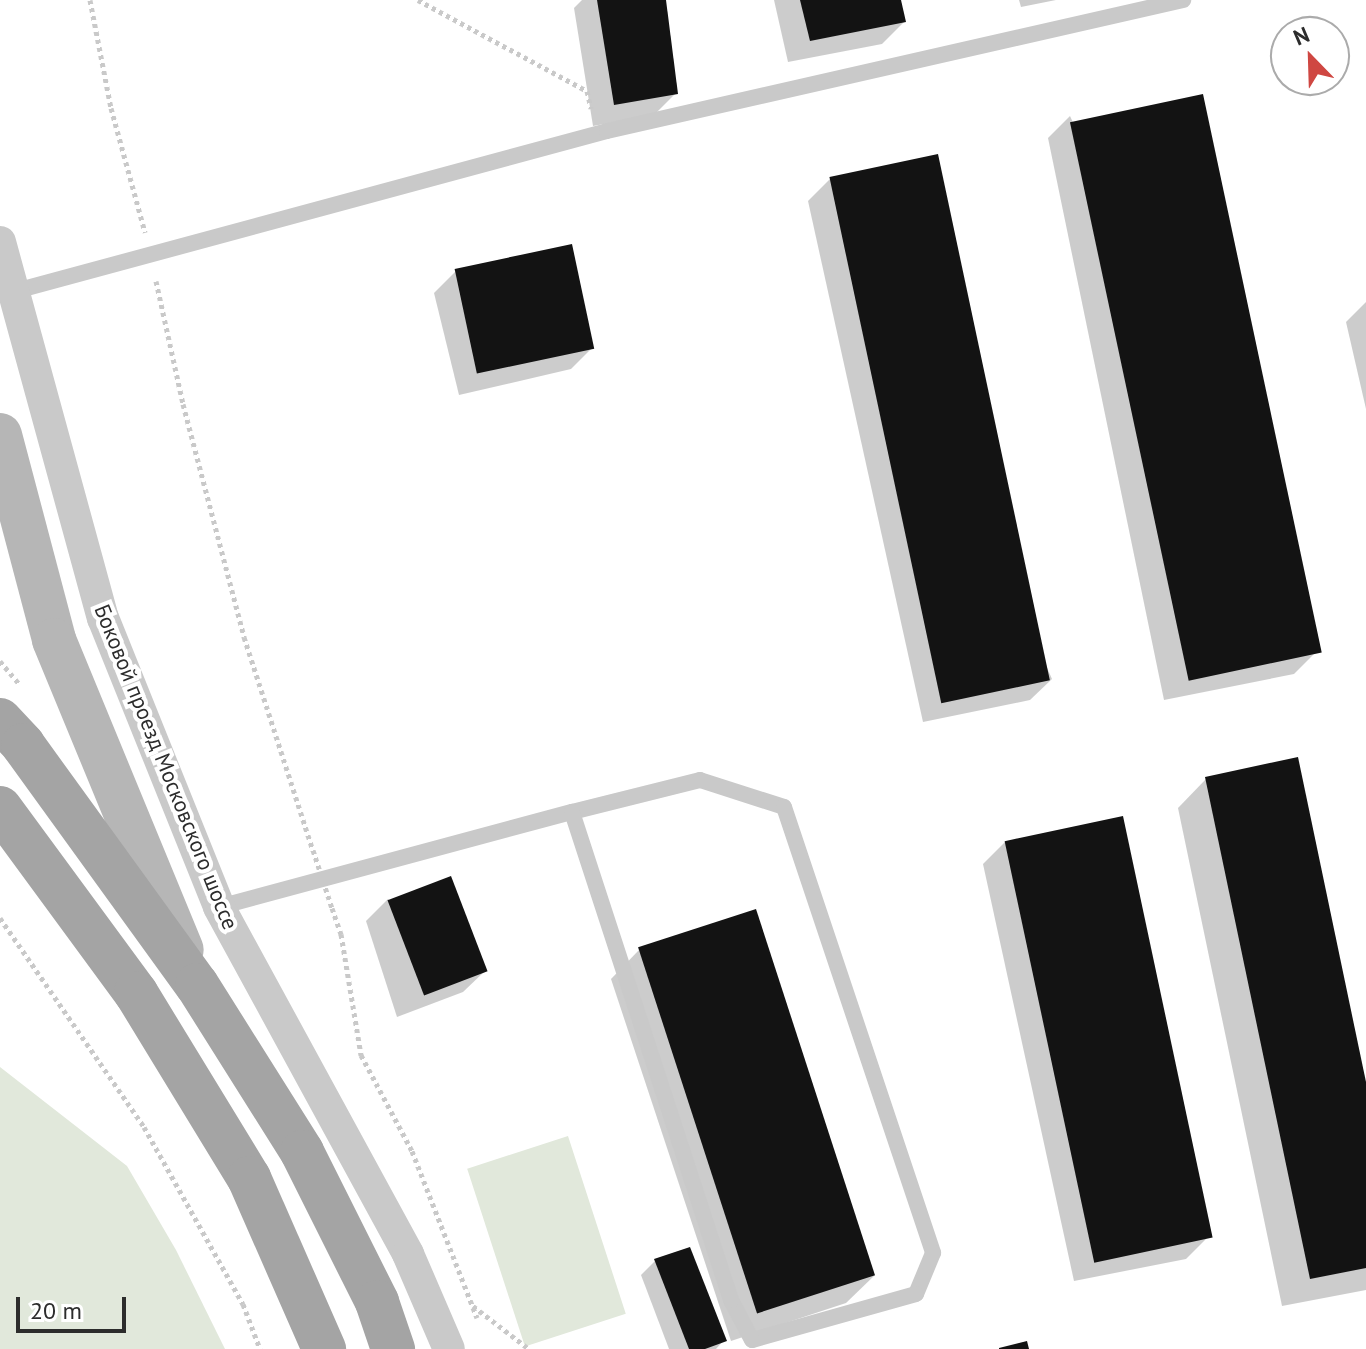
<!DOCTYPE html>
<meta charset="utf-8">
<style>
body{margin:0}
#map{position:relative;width:1366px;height:1349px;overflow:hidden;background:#fff;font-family:"PT Sans",sans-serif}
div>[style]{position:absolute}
.green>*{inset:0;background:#e1e8db;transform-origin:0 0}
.shadow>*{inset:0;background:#0003}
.building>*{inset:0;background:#131313;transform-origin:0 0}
.path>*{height:5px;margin-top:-2.5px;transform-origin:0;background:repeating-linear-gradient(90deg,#c9c9c9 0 4px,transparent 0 8px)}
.service>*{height:16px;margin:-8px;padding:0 8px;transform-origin:8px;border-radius:8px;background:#c9c9c9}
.minor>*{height:32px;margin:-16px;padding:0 16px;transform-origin:16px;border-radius:16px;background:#c9c9c9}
.secondary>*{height:44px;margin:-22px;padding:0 22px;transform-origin:22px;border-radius:22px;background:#b6b6b6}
.primary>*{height:44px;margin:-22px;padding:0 22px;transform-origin:22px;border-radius:22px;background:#a4a4a4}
.path-bridge>*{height:5px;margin-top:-2.5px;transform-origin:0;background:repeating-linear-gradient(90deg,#c9c9c9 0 4px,transparent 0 8px)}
span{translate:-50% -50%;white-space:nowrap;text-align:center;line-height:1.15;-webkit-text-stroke:8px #fff;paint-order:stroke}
.street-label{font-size:22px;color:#2c2c2c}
.north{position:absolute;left:1270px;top:16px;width:80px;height:80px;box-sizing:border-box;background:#fff;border:2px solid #ababab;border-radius:50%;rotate:337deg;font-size:22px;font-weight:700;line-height:32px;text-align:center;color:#2c2c2c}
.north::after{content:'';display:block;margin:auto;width:28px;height:36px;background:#cf4742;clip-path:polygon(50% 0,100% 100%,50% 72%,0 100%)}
.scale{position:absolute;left:16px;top:1297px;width:110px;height:36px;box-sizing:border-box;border:4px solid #2c2c2c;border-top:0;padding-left:10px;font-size:24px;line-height:28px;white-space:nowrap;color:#2c2c2c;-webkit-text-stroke:6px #fff;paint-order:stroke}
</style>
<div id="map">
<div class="green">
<div style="clip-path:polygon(0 1067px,127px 1166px,176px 1250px,225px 1349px,0 1349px)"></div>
<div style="left:568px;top:1136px;width:187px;height:106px;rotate:72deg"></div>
</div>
<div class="shadow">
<div style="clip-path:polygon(582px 0,664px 0,676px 93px,654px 115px,593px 126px,574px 8px)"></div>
<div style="clip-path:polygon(774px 0,899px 0,904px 22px,882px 44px,788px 62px)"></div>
<div style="clip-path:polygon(1019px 0,1056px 0,1021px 7px)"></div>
<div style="clip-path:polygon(1070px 116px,1316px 652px,1294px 674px,1164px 700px,1048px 138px)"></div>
<div style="clip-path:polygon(830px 179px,1052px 679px,1030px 700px,923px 722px,808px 201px)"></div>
<div style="clip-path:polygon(456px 271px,593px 347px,571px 369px,459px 395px,434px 293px)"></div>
<div style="clip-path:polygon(1366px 302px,1366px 409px,1346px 322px)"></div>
<div style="clip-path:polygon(1206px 779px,1366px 1092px,1366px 1290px,1282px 1306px,1178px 808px)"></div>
<div style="clip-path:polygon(1005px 842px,1208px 1237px,1186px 1259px,1074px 1281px,983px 864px)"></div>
<div style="clip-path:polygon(388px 899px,485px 971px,463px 992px,397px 1017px,366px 921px)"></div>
<div style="clip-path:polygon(639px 950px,875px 1275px,846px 1303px,731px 1341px,611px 979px)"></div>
<div style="clip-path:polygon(655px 1261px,724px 1340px,716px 1349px,669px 1349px,641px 1275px)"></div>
</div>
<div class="building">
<div style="clip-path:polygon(597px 0,666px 0,678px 94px,614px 105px)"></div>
<div style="clip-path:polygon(800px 0,901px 0,906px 22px,810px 41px)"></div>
<div style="left:1203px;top:94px;width:571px;height:136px;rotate:78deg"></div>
<div style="left:938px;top:154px;width:538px;height:111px;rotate:78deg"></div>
<div style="left:572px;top:244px;width:107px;height:120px;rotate:78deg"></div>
<div style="clip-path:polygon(1298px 757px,1366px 1082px,1366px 1268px,1310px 1279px,1205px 777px)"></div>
<div style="left:1123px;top:816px;width:431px;height:121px;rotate:78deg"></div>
<div style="left:451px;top:876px;width:102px;height:68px;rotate:69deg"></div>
<div style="left:756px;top:909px;width:385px;height:124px;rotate:72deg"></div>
<div style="clip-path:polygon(690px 1247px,727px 1341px,705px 1349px,689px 1349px,654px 1259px)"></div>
<div style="clip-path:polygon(1027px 1341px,1029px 1349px,999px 1349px,999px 1348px)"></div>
</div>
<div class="path">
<div style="left:90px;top:0;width:110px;rotate:79deg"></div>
<div style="left:111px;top:108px;width:129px;rotate:74.7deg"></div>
<div style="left:418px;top:0;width:192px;rotate:28.3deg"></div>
<div style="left:587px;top:91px;width:18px;rotate:77deg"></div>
<div style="left:156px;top:281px;width:126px;rotate:77.6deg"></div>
<div style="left:183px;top:404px;width:241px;rotate:75.3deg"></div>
<div style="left:244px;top:637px;width:224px;rotate:72.1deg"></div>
<div style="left:0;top:661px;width:31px;rotate:50deg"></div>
<div style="left:332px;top:908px;width:28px;rotate:71deg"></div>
<div style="left:341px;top:934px;width:123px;rotate:80.6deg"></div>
<div style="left:361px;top:1055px;width:109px;rotate:62deg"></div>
<div style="left:412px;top:1151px;width:179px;rotate:68.7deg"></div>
<div style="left:0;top:918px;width:254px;rotate:55.4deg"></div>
<div style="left:144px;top:1127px;width:203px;rotate:60.8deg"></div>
<div style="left:243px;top:1304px;width:48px;rotate:69.3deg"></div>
<div style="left:473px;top:1306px;width:71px;rotate:37.5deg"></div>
</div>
<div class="service">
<div style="left:12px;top:292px;width:616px;rotate:-15.14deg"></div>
<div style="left:607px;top:131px;width:591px;rotate:-12.81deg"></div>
<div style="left:219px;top:907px;width:366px;rotate:-15.1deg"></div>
<div style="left:572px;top:812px;width:132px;rotate:-14deg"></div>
<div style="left:700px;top:780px;width:88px;rotate:17.8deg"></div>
<div style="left:784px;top:807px;width:470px;rotate:71.5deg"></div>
<div style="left:933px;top:1253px;width:44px;rotate:112.5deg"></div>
<div style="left:916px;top:1294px;width:170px;rotate:164.3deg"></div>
<div style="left:752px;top:1340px;width:45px;rotate:-117.7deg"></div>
<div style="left:731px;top:1300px;width:513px;rotate:-108.05deg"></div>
</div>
<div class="minor">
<div style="left:0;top:242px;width:390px;rotate:74.7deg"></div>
<div style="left:103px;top:618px;width:311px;rotate:68.1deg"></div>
<div style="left:219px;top:907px;width:395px;rotate:61.4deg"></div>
<div style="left:408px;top:1254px;width:103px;rotate:66.7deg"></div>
</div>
<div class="secondary">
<div style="left:0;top:435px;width:212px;rotate:75.2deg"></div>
<div style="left:54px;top:640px;width:335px;rotate:67.6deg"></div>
</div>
<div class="primary">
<div style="left:0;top:720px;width:34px;rotate:47deg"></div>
<div style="left:23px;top:745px;width:296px;rotate:54.1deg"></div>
<div style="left:197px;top:985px;width:197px;rotate:57.8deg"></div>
<div style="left:302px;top:1152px;width:168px;rotate:63.4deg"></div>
<div style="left:377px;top:1302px;width:50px;rotate:71.2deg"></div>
<div style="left:0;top:808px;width:230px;rotate:53.7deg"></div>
<div style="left:136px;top:993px;width:217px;rotate:58.6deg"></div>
<div style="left:249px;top:1178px;width:187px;rotate:66.3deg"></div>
</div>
<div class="path-bridge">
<div style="left:313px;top:850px;width:61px;rotate:71.9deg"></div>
</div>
<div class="street-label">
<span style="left:166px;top:767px;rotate:68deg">Боковой проезд Московского шоссе</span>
</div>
<div class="north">N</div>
<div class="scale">20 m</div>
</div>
